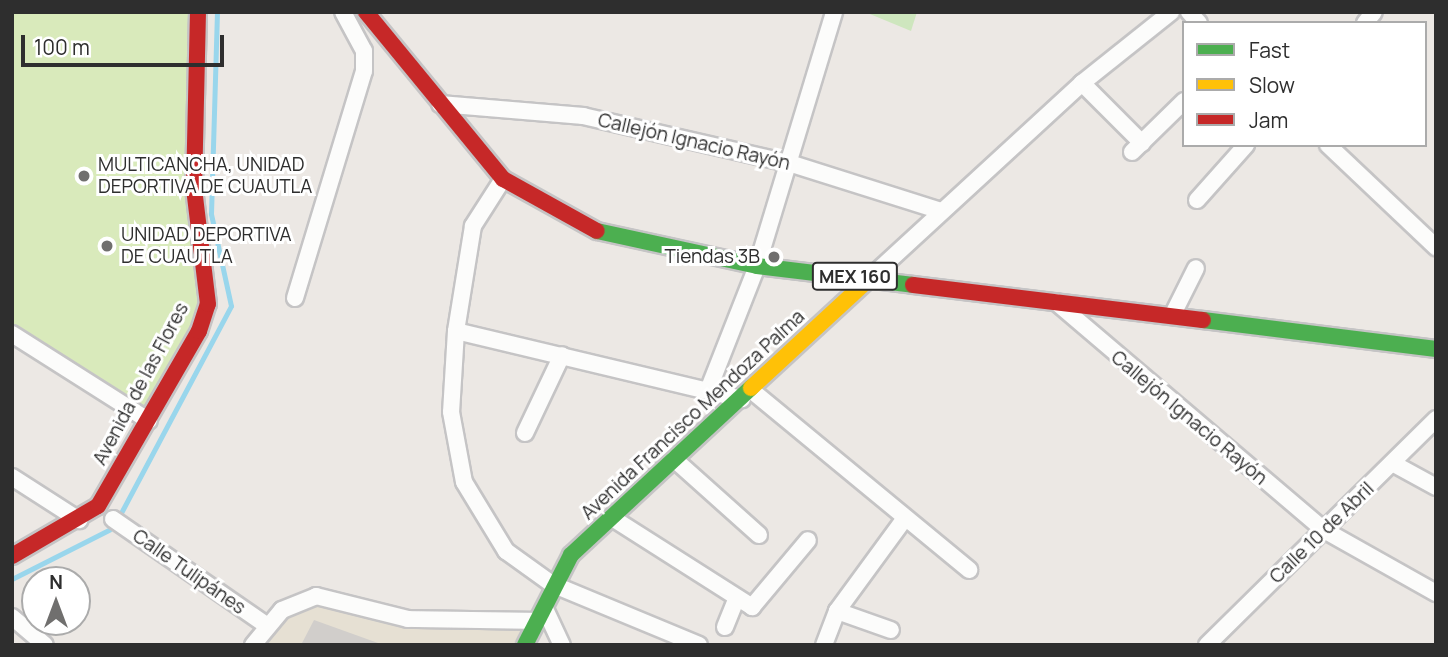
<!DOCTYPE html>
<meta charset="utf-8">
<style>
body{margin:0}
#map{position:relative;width:1448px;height:657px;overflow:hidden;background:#ece8e4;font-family:Manrope,sans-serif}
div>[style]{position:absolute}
.education>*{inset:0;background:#e6e0d3}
.green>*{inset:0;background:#cee6be}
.pitch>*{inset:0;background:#d9eabb}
.stream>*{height:4.5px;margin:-2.25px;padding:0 2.25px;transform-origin:2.25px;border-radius:2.25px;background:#99d6ec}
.building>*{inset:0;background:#d1cecb}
.roads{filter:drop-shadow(2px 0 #c5c4c5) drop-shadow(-2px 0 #c5c4c5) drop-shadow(0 2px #c5c4c5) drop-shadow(0 -2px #c5c4c5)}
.street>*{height:16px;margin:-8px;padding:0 8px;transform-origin:8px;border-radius:8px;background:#fcfcfb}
.fast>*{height:16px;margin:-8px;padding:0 8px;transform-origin:8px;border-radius:8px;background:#4caf50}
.slow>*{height:16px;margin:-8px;padding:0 8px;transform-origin:8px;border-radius:8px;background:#ffc107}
.jam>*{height:16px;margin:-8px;padding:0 8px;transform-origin:8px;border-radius:8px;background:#c62828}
.dots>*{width:19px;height:19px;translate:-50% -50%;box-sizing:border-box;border:4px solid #fff;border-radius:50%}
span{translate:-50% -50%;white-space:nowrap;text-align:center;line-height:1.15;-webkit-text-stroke:6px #fff;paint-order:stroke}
.shield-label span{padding:2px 5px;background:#fff;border:2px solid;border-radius:5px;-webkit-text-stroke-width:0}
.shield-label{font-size:18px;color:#2e2e2e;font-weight:700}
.street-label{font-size:19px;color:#2e2e2e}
.poi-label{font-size:19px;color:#2e2e2e}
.left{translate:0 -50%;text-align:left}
.right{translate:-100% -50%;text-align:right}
.frame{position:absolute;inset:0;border:14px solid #2e2e2e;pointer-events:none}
.legend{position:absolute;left:1182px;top:21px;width:245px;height:126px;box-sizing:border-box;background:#fff;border:2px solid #ababab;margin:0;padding:9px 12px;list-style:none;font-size:21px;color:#2e2e2e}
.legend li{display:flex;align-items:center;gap:14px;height:35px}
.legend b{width:35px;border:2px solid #ababab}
.north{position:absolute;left:21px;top:566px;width:70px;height:70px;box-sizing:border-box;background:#fff;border:2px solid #ababab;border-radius:50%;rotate:0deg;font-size:19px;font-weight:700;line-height:28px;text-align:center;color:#2e2e2e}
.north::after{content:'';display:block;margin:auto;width:24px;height:32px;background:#706f6e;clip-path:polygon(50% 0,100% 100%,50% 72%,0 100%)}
.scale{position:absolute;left:21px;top:35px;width:203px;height:32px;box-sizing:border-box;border:4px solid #2e2e2e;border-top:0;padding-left:9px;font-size:21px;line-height:24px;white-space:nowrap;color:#2e2e2e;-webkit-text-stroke:5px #fff;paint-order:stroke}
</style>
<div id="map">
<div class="education">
<div style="clip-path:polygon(298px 599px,408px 619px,535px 621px,525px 645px,253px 645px)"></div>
</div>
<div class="green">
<div style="clip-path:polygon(865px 12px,917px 12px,911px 31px)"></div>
</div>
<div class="pitch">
<div style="clip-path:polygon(12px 12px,198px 12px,208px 304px,149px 421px,12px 334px)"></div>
</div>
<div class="stream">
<div style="left:121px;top:513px;width:234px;rotate:-62deg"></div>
<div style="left:231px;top:306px;width:94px;rotate:-102.3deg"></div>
<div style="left:211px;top:214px;width:202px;rotate:-88.3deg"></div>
<div style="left:12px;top:579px;width:109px;rotate:-26.8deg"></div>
</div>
<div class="building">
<div style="clip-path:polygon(314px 620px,378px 643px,378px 645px,301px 645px)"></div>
</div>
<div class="roads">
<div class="street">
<div style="left:1189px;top:12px;width:15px;rotate:48deg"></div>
<div style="left:1365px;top:23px;width:14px;rotate:-51deg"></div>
<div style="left:1082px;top:83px;width:85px;rotate:45deg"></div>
<div style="left:440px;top:104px;width:144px;rotate:4.8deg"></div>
<div style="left:583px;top:116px;width:211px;rotate:12.9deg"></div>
<div style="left:789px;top:163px;width:159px;rotate:17.5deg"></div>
<div style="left:1328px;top:145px;width:149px;rotate:43.4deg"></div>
<div style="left:1132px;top:152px;width:73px;rotate:-44.4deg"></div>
<div style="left:503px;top:179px;width:56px;rotate:122.6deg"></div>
<div style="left:473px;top:226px;width:106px;rotate:99.2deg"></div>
<div style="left:456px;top:331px;width:81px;rotate:93.5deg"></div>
<div style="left:451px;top:412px;width:71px;rotate:79.5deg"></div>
<div style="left:464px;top:482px;width:81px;rotate:58.7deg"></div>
<div style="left:506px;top:551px;width:57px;rotate:35.7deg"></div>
<div style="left:552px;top:584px;width:159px;rotate:22.5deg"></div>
<div style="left:1197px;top:200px;width:74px;rotate:-48.3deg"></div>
<div style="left:870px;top:278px;width:288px;rotate:-42.6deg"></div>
<div style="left:1082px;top:83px;width:114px;rotate:-38.6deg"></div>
<div style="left:295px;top:298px;width:237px;rotate:-73.1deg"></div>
<div style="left:364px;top:71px;width:20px;rotate:-90deg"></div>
<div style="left:364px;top:51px;width:44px;rotate:-118.3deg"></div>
<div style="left:1056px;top:302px;width:352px;rotate:40.4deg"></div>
<div style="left:1324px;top:530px;width:129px;rotate:29.4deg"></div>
<div style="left:1173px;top:314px;width:51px;rotate:-63.4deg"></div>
<div style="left:456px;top:331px;width:294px;rotate:13.4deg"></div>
<div style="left:12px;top:334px;width:162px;rotate:32.4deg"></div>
<div style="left:709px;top:388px;width:131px;rotate:-68.5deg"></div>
<div style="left:757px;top:266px;width:265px;rotate:-73.1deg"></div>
<div style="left:751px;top:390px;width:283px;rotate:39.5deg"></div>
<div style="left:525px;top:433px;width:86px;rotate:-64.6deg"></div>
<div style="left:674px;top:459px;width:114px;rotate:41.8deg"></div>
<div style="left:1394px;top:464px;width:48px;rotate:28.7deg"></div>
<div style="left:12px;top:477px;width:80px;rotate:32.7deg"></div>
<div style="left:113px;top:519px;width:186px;rotate:34.7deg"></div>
<div style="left:614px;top:519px;width:164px;rotate:32.5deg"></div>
<div style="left:752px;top:607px;width:87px;rotate:-50.1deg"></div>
<div style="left:545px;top:609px;width:40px;rotate:65deg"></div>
<div style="left:837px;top:611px;width:57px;rotate:19.4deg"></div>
<div style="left:12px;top:617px;width:43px;rotate:40.3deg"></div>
<div style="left:725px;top:627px;width:31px;rotate:-68deg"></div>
<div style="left:253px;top:645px;width:45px;rotate:-50.4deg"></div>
<div style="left:282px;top:610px;width:37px;rotate:-22deg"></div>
<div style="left:316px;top:596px;width:95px;rotate:14deg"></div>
<div style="left:408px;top:619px;width:127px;rotate:0.9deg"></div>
<div style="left:824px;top:645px;width:36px;rotate:-69deg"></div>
<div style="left:837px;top:611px;width:115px;rotate:-53.8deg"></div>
<div style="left:1207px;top:645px;width:322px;rotate:-44.6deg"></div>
</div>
<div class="fast">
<div style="left:597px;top:231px;width:164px;rotate:12.3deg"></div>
<div style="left:757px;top:266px;width:157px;rotate:6.9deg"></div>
<div style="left:1203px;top:320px;width:235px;rotate:7.1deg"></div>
<div style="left:525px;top:645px;width:101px;rotate:-62.9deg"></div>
<div style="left:571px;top:555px;width:246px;rotate:-42.9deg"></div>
</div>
<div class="slow">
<div style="left:751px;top:388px;width:162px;rotate:-42.7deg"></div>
</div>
<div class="jam">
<div style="left:366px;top:12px;width:216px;rotate:50.6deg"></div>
<div style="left:503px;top:179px;width:107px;rotate:29deg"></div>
<div style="left:913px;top:285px;width:292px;rotate:6.9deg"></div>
<div style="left:12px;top:556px;width:99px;rotate:-30.2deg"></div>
<div style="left:98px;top:506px;width:202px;rotate:-60deg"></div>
<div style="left:199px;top:331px;width:28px;rotate:-72deg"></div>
<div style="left:208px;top:304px;width:117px;rotate:-96.9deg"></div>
<div style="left:194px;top:188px;width:176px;rotate:-88.7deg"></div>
</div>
</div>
<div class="dots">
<div style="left:84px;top:176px;background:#706f6e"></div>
<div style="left:107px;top:246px;background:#706f6e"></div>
<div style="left:774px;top:257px;background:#706f6e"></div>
</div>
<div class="shield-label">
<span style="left:855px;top:276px">MEX 160</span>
</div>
<div class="street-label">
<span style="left:694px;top:142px;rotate:13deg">Callejón Ignacio Rayón</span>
<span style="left:141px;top:384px;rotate:-62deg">Avenida de las Flores</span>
<span style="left:693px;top:415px;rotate:-43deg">Avenida Francisco Mendoza Palma</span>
<span style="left:1189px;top:418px;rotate:40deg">Callejón Ignacio Rayón</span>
<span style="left:1322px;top:533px;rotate:-44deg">Calle 10 de Abril</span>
<span style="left:189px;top:572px;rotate:35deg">Calle Tulipánes</span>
</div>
<div class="poi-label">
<span class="left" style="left:98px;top:176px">MULTICANCHA, UNIDAD<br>DEPORTIVA DE CUAUTLA</span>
<span class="left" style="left:121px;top:246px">UNIDAD DEPORTIVA<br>DE CUAUTLA</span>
<span class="right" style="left:760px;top:257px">Tiendas 3B</span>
</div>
<div class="frame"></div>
<ul class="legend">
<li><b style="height:9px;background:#4caf50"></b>Fast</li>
<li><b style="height:9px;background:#ffc107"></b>Slow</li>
<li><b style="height:9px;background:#c62828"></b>Jam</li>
</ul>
<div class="north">N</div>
<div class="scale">100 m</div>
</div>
